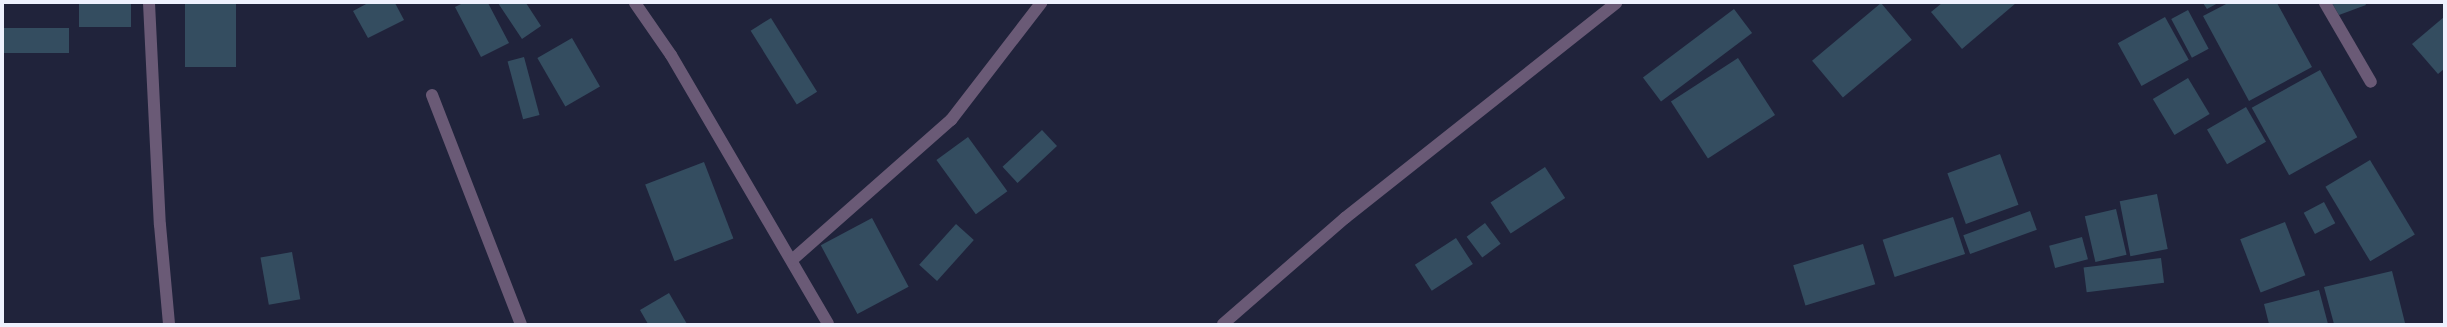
<!DOCTYPE html>
<style>
body{margin:0}
#map{position:relative;width:2447px;height:327px;overflow:hidden;background:#20233b;font-family:"Asap Condensed",sans-serif}
div>[style]{position:absolute}
.building>*{inset:0;background:#344d60;transform-origin:0 0}
.street>*{height:12px;margin:-6px;padding:0 6px;transform-origin:6px;border-radius:6px;background:#6a5a76}
span{translate:-50% -50%;white-space:nowrap;text-align:center;line-height:1.15;-webkit-text-stroke:4px #20233b;paint-order:stroke}
.frame{position:absolute;inset:0;border:4px solid #eef1fe;pointer-events:none}
</style>
<div id="map">
<div class="building">
<div style="left:79px;top:3px;width:52px;height:24px"></div>
<div style="left:185px;top:3px;width:51px;height:64px"></div>
<div style="clip-path:polygon(368px 3px,395px 3px,404px 20px,368px 38px,353px 11px)"></div>
<div style="clip-path:polygon(463px 3px,488px 3px,509px 43px,481px 57px,455px 7px)"></div>
<div style="clip-path:polygon(498px 3px,526px 3px,541px 26px,522px 39px)"></div>
<div style="left:1881px;top:3px;width:48px;height:90px;rotate:50deg"></div>
<div style="clip-path:polygon(1942px 3px,2016px 3px,1962px 49px,1931px 12px)"></div>
<div style="clip-path:polygon(2203px 3px,2218px 3px,2207px 9px)"></div>
<div style="clip-path:polygon(2228px 3px,2277px 3px,2312px 67px,2249px 101px,2203px 16px)"></div>
<div style="clip-path:polygon(2332px 3px,2365px 3px,2366px 5px,2339px 15px)"></div>
<div style="left:1734px;top:9px;width:30px;height:114px;rotate:53deg"></div>
<div style="left:2188px;top:10px;width:44px;height:19px;rotate:62deg"></div>
<div style="left:2165px;top:17px;width:49px;height:54px;rotate:61deg"></div>
<div style="clip-path:polygon(2444px 17px,2444px 69px,2438px 74px,2412px 44px)"></div>
<div style="left:771px;top:18px;width:87px;height:24px;rotate:58deg"></div>
<div style="left:69px;top:28px;width:25px;height:66px;rotate:90deg"></div>
<div style="left:572px;top:38px;width:56px;height:40px;rotate:60deg"></div>
<div style="left:524px;top:57px;width:60px;height:17px;rotate:75deg"></div>
<div style="left:1738px;top:58px;width:68px;height:80px;rotate:57deg"></div>
<div style="left:2320px;top:70px;width:77px;height:78px;rotate:61deg"></div>
<div style="left:2188px;top:78px;width:42px;height:41px;rotate:59deg"></div>
<div style="left:2246px;top:107px;width:40px;height:45px;rotate:60deg"></div>
<div style="left:1042px;top:130px;width:22px;height:54px;rotate:47deg"></div>
<div style="left:968px;top:137px;width:67px;height:39px;rotate:54deg"></div>
<div style="left:2000px;top:154px;width:54px;height:56px;rotate:70deg"></div>
<div style="left:2370px;top:160px;width:87px;height:52px;rotate:59deg"></div>
<div style="left:704px;top:162px;width:82px;height:63px;rotate:69deg"></div>
<div style="left:1545px;top:167px;width:37px;height:65px;rotate:57deg"></div>
<div style="left:2157px;top:194px;width:56px;height:38px;rotate:79deg"></div>
<div style="left:2324px;top:202px;width:24px;height:23px;rotate:62deg"></div>
<div style="left:2116px;top:209px;width:47px;height:32px;rotate:77deg"></div>
<div style="left:2030px;top:211px;width:20px;height:71px;rotate:70deg"></div>
<div style="left:1953px;top:217px;width:39px;height:74px;rotate:72deg"></div>
<div style="left:872px;top:218px;width:78px;height:58px;rotate:62deg"></div>
<div style="left:2285px;top:222px;width:57px;height:48px;rotate:69deg"></div>
<div style="left:1485px;top:223px;width:26px;height:23px;rotate:53deg"></div>
<div style="left:956px;top:224px;width:24px;height:55px;rotate:42deg"></div>
<div style="left:2082px;top:237px;width:23px;height:34px;rotate:75deg"></div>
<div style="left:1456px;top:238px;width:31px;height:49px;rotate:57deg"></div>
<div style="left:1863px;top:244px;width:42px;height:73px;rotate:73deg"></div>
<div style="left:292px;top:252px;width:48px;height:32px;rotate:80deg"></div>
<div style="left:2161px;top:258px;width:25px;height:78px;rotate:83deg"></div>
<div style="clip-path:polygon(2392px 271px,2405px 323px,2334px 324px,2324px 287px)"></div>
<div style="clip-path:polygon(2319px 290px,2328px 324px,2269px 324px,2264px 304px)"></div>
<div style="clip-path:polygon(669px 293px,687px 324px,648px 324px,640px 310px)"></div>
</div>
<div class="street">
<div style="left:149px;top:3px;width:222px;rotate:87.2deg"></div>
<div style="left:160px;top:225px;width:99px;rotate:84.8deg"></div>
<div style="left:635px;top:3px;width:63px;rotate:55.3deg"></div>
<div style="left:671px;top:55px;width:311px;rotate:59.7deg"></div>
<div style="left:2325px;top:3px;width:91px;rotate:59.8deg"></div>
<div style="left:432px;top:95px;width:246px;rotate:68.8deg"></div>
<div style="left:792px;top:260px;width:212px;rotate:-41.4deg"></div>
<div style="left:951px;top:120px;width:148px;rotate:-52.4deg"></div>
<div style="left:1223px;top:324px;width:162px;rotate:-41deg"></div>
<div style="left:1345px;top:218px;width:346px;rotate:-38.4deg"></div>
</div>
<div class="frame"></div>
</div>
